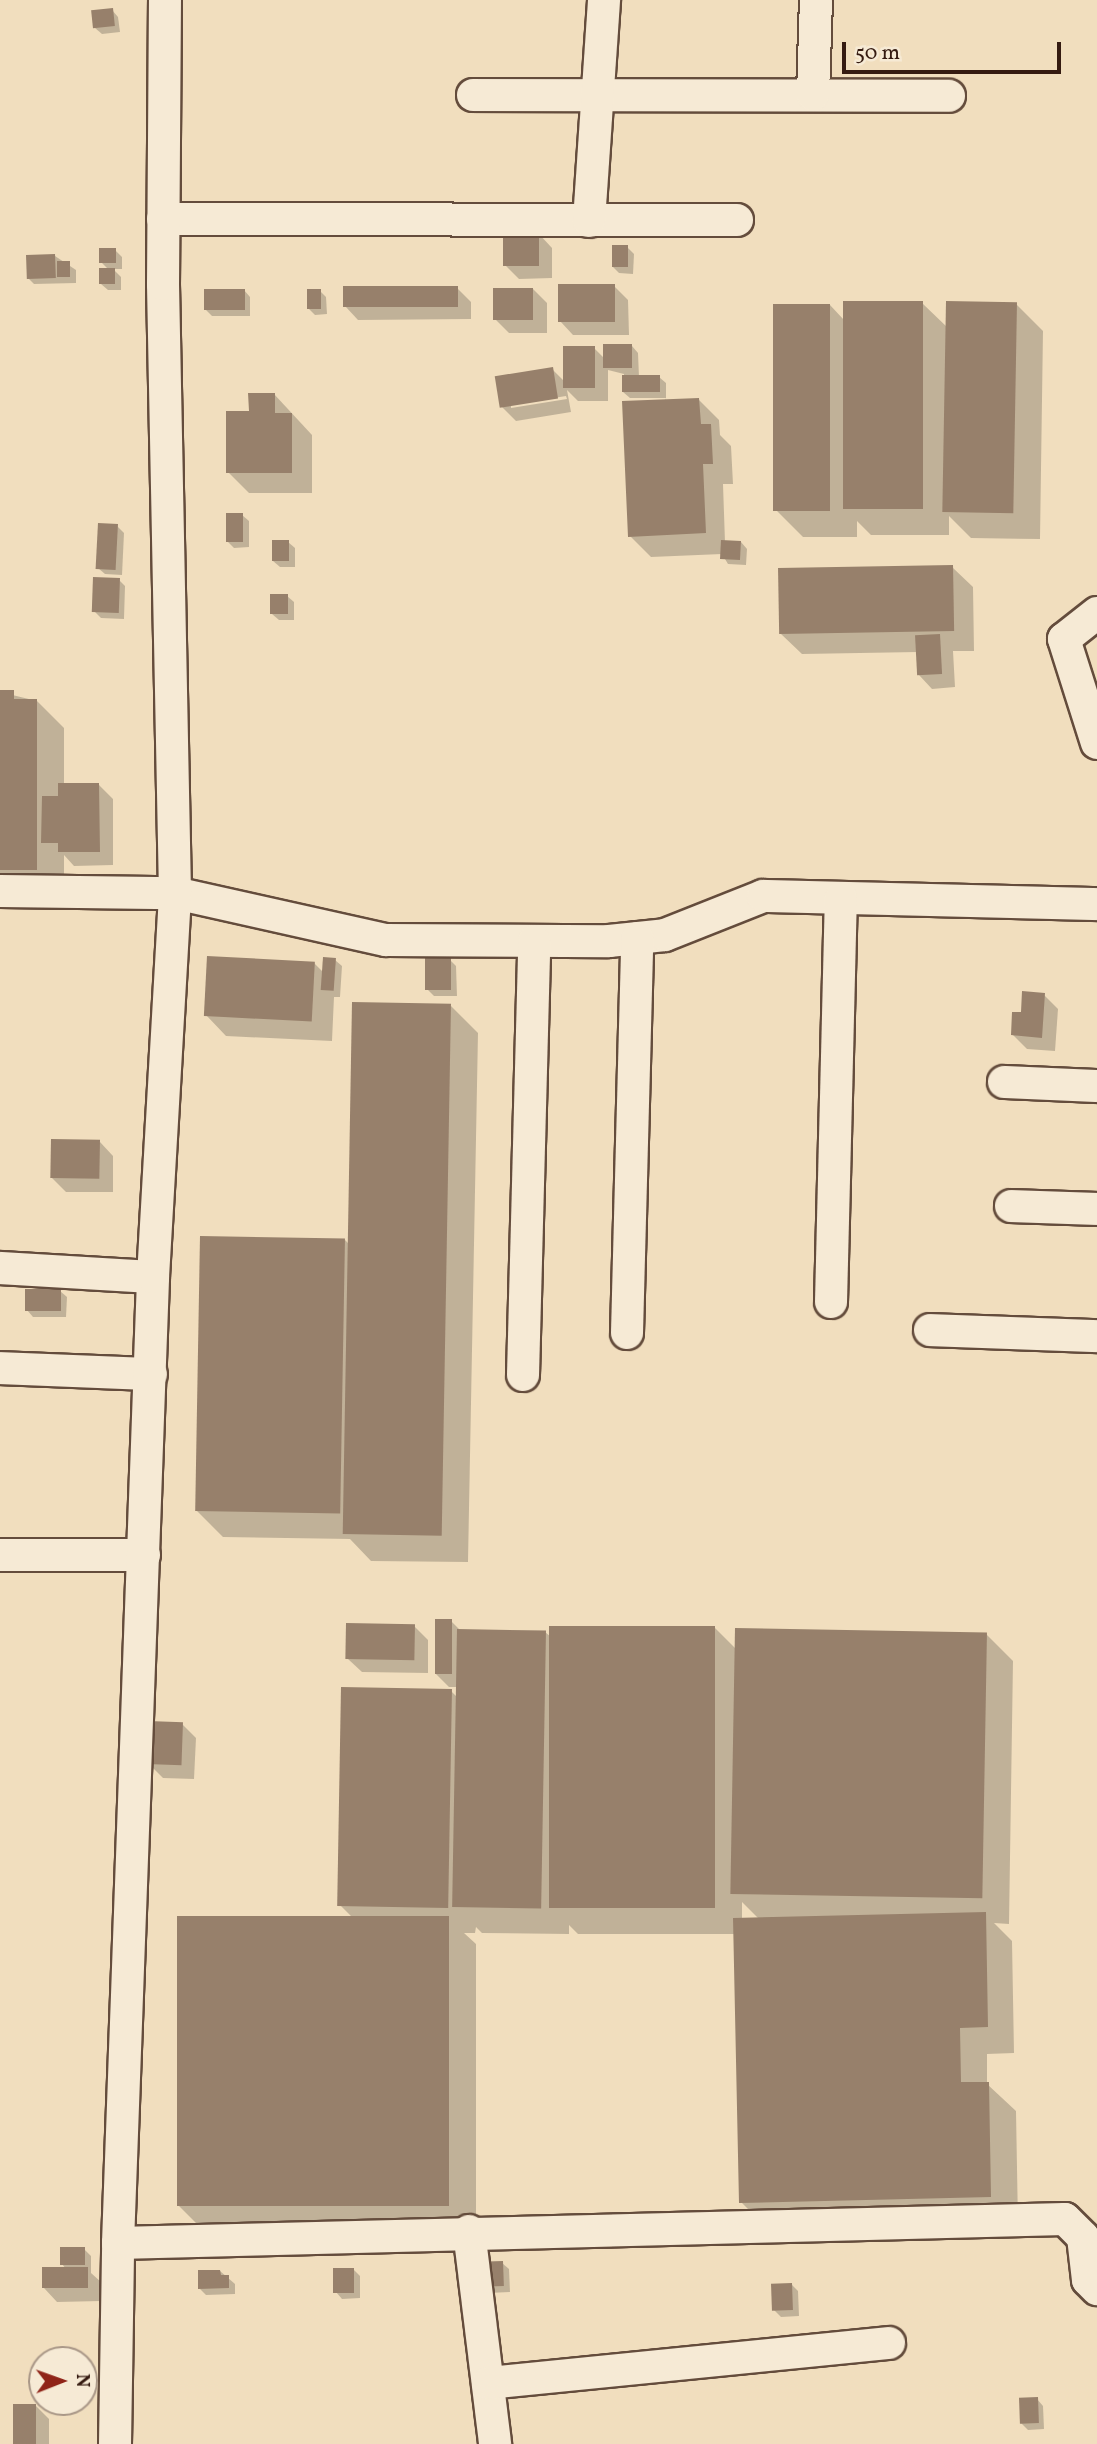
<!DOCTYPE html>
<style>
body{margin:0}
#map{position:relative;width:1097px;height:2444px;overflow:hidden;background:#f1debe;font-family:Vollkorn,serif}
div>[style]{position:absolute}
.shadow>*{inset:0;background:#0003}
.building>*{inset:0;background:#97806b;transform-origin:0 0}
.roads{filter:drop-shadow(2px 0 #644c3c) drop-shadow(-2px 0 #644c3c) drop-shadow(0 2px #644c3c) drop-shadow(0 -2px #644c3c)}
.minor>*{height:32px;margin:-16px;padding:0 16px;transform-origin:16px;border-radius:16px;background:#f6ead5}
span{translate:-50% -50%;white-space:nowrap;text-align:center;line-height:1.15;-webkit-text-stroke:5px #f6ead5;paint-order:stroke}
.north{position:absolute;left:28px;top:2346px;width:70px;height:70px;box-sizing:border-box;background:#f6ead5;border:2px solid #a99787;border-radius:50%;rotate:89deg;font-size:19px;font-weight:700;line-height:28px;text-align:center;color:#351b11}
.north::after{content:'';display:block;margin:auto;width:24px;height:32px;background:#8f2418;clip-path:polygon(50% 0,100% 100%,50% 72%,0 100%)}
.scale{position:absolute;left:842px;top:42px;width:219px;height:32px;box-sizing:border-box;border:4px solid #351b11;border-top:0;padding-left:9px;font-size:21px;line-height:24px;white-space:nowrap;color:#351b11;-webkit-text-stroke:5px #f6ead5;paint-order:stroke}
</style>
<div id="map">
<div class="shadow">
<div style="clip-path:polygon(112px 10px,118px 17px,120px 32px,102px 34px,95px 28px)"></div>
<div style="clip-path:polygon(539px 234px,552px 248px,552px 278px,519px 279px,505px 265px)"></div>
<div style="clip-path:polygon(627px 247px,634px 254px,633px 274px,619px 273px,613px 267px)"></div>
<div style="clip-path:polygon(115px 250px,122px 257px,122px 269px,113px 269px,121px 277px,121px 290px,108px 290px,101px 284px,109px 270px,101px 262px)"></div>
<div style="clip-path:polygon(55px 256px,76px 270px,76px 283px,34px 284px,28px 278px)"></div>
<div style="clip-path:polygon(614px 286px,628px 300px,629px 335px,573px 335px,560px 321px)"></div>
<div style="clip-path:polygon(457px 288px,471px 302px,471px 319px,358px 320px,345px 306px)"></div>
<div style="clip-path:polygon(533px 289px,547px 303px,547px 333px,509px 333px,495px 319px)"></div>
<div style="clip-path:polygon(244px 290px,250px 297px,250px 316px,212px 316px,205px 309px)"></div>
<div style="clip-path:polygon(320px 291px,326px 297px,327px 314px,315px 315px,308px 308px)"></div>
<div style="clip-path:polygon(922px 303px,948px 328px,1016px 304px,1043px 331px,1040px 539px,971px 538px,949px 516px,949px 535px,871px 535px,857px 521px,857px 537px,803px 537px,776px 510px,830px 305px,844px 320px)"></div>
<div style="clip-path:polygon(evenodd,632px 346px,638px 353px,639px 377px,659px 377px,666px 383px,666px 401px,699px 400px,719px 420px,720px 435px,731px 446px,733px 484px,723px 484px,725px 542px,741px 542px,747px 549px,746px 565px,728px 564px,722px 554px,651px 557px,630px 536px,666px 398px,630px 398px,623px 392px,624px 374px,608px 370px,608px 401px,578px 401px,567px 390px,571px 412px,516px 421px,502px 407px,552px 369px,564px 381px,594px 348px,605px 359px,632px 346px,566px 396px,567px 399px,511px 408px,511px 405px,566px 396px)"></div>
<div style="clip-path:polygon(274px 394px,312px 435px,312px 493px,249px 493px,228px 472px,250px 413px)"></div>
<div style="clip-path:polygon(242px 515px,249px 521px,249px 547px,234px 548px,227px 541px)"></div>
<div style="clip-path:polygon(117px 526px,124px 533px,122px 575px,105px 574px,98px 568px)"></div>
<div style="clip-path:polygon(288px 542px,295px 548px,295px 567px,280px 567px,273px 561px)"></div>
<div style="clip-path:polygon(952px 567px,973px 587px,974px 651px,953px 651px,955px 687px,932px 689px,919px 675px,918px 652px,802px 654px,781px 634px)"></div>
<div style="clip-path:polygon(119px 580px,125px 586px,124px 619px,101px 618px,94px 611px)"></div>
<div style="clip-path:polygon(287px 596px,294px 602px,294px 620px,279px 620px,272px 614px)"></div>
<div style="clip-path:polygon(0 692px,37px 701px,64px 728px,64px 785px,99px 785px,113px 799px,113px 865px,74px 866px,64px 855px,64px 897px,0 897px)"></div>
<div style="clip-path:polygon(335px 960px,342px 966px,340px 997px,334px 997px,332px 1041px,226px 1036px,206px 1015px,314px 963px,324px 973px)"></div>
<div style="clip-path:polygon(450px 960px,456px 966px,457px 996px,434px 996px,428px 990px)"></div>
<div style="clip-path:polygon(1044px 995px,1058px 1009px,1055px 1051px,1027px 1049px,1013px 1035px,1022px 1014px)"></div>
<div style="clip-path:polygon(451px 1006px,478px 1033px,468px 1562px,371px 1561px,350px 1539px,223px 1537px,196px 1510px,345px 1240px,350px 1245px)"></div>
<div style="clip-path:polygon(100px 1142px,113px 1156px,113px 1192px,66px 1192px,52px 1178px)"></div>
<div style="clip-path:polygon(60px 1291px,67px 1297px,66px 1317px,33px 1317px,27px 1310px)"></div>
<div style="clip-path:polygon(evenodd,451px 1621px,461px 1631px,545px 1632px,551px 1637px,714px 1627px,737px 1650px,986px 1634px,1013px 1661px,1009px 1924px,994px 1923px,1012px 1941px,1014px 2053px,987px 2054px,987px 2084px,1016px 2111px,1018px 2224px,768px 2229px,741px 2202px,735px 1934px,578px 1934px,569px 1925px,569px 1934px,482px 1933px,476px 1927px,475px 1933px,464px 1933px,476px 1944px,476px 2232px,205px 2232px,178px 2205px,353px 1918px,340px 1905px,451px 1691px,457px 1697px,458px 1687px,449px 1687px,435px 1673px,451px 1621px,742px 1902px,759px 1919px,742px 1919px,742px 1902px)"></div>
<div style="clip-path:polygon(414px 1626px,428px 1640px,428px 1673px,362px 1672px,348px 1659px)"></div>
<div style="clip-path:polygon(182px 1724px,196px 1738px,194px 1779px,163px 1778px,149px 1764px)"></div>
<div style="clip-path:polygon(84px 2249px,91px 2256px,91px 2273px,101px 2282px,101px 2301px,57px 2302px,44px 2288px,66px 2269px,62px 2264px)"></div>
<div style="clip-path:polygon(502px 2263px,509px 2269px,510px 2292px,488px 2293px)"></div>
<div style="clip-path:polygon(353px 2269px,360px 2276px,360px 2298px,342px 2299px,336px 2292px)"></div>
<div style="clip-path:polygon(220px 2271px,235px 2284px,235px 2294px,206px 2295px,200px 2289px)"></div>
<div style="clip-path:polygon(792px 2285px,798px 2291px,799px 2316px,781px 2317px,774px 2310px)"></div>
<div style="clip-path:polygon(1037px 2399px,1043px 2406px,1044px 2429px,1028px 2430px,1021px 2423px)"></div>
<div style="clip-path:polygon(35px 2405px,49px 2419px,49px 2444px,16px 2444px)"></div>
</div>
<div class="building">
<div style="left:113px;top:8px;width:18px;height:22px;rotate:84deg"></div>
<div style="left:503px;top:232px;width:36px;height:34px"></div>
<div style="left:612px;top:245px;width:16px;height:22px"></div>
<div style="left:99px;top:248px;width:17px;height:15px"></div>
<div style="left:55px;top:254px;width:24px;height:29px;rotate:88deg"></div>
<div style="left:57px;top:261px;width:13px;height:16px"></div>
<div style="left:115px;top:268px;width:16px;height:16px;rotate:90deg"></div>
<div style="left:558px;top:284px;width:57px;height:38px"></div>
<div style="left:343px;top:286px;width:115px;height:21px"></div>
<div style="left:493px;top:288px;width:40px;height:32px"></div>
<div style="left:204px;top:289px;width:41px;height:21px"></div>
<div style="left:307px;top:289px;width:14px;height:20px"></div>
<div style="left:843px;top:301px;width:80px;height:208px"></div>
<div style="left:946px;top:301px;width:71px;height:211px;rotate:1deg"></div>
<div style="left:773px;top:304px;width:57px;height:207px"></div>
<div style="left:603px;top:344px;width:29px;height:24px"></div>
<div style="left:563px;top:346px;width:32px;height:42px"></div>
<div style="left:553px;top:367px;width:32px;height:59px;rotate:81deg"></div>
<div style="left:622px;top:375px;width:38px;height:17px"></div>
<div style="clip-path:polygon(248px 393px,275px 393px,275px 413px,292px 413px,292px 473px,226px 473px,226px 411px,249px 411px)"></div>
<div style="clip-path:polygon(699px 398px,701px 424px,711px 424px,713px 464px,703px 464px,706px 533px,628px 537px,622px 401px)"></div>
<div style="left:226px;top:513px;width:17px;height:29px"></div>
<div style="left:98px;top:523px;width:20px;height:46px;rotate:3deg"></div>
<div style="left:272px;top:540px;width:17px;height:21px"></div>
<div style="left:721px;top:540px;width:20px;height:19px;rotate:3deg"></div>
<div style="left:953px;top:565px;width:66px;height:175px;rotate:89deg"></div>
<div style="left:93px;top:577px;width:27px;height:35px;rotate:2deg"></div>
<div style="left:270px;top:594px;width:18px;height:20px"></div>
<div style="left:940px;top:634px;width:40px;height:25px;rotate:87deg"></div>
<div style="clip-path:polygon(0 690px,14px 690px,14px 699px,37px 699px,37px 870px,0 870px)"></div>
<div style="clip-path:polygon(58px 783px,99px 783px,100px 852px,58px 852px,58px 843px,41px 843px,42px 796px,58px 796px)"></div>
<div style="left:207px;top:956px;width:108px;height:60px;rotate:3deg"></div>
<div style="left:323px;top:957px;width:13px;height:33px;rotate:4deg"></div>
<div style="left:425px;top:958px;width:26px;height:32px"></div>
<div style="clip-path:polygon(1022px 991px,1045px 993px,1042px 1038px,1011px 1035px,1012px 1012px,1021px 1012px)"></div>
<div style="left:352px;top:1002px;width:99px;height:532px;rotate:1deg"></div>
<div style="left:51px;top:1139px;width:49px;height:39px;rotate:1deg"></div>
<div style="left:200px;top:1236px;width:145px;height:275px;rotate:1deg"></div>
<div style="left:25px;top:1289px;width:36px;height:22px"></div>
<div style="left:435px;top:1619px;width:17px;height:55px"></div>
<div style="left:346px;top:1623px;width:69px;height:36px;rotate:1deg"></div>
<div style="left:549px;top:1626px;width:166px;height:282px"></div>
<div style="left:735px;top:1628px;width:252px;height:266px;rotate:1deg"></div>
<div style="left:457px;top:1629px;width:89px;height:278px;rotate:1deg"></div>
<div style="left:341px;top:1687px;width:111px;height:219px;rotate:1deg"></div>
<div style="left:148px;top:1721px;width:35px;height:43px;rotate:2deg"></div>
<div style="clip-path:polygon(986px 1912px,988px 2027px,960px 2028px,961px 2082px,989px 2082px,991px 2197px,739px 2203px,733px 1918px)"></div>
<div style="left:177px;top:1916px;width:272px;height:290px"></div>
<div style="left:85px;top:2247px;width:18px;height:25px;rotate:90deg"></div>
<div style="left:503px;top:2261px;width:25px;height:24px;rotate:88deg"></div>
<div style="left:88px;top:2267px;width:21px;height:46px;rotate:90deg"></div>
<div style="left:333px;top:2268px;width:21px;height:25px"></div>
<div style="clip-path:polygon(198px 2270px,220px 2270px,221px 2275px,229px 2275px,229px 2288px,198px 2289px)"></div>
<div style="left:792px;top:2283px;width:27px;height:21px;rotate:88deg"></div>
<div style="left:1038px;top:2397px;width:26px;height:19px;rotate:88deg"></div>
<div style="left:13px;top:2404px;width:23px;height:40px"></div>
</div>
<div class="roads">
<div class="minor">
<div style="left:473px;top:95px;width:476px;rotate:0.1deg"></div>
<div style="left:813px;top:95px;width:95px;rotate:-88.2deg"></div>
<div style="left:163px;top:219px;width:574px;rotate:0.1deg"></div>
<div style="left:589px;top:221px;width:222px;rotate:-86.1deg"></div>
<div style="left:1097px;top:613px;width:42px;rotate:141.8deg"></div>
<div style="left:1064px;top:639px;width:109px;rotate:72.4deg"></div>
<div style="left:0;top:891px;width:175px;rotate:0.7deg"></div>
<div style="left:175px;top:893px;width:216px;rotate:12.6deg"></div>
<div style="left:386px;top:940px;width:223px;rotate:0.3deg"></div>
<div style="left:609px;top:941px;width:56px;rotate:-6.1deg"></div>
<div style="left:665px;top:935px;width:105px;rotate:-21.7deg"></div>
<div style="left:763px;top:896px;width:334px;rotate:1.4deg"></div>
<div style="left:1004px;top:1082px;width:93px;rotate:2.5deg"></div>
<div style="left:1011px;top:1206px;width:86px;rotate:2deg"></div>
<div style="left:0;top:1268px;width:153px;rotate:3.4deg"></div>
<div style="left:831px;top:1302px;width:404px;rotate:-88.6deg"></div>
<div style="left:930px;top:1330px;width:167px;rotate:2.1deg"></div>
<div style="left:627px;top:1333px;width:395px;rotate:-88.5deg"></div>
<div style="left:0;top:1368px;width:151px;rotate:2.3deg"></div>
<div style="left:523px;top:1375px;width:434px;rotate:-88.5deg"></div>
<div style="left:0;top:1555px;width:144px"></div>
<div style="left:469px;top:2231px;width:215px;rotate:83deg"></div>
<div style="left:118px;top:2243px;width:947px;rotate:-1.45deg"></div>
<div style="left:1065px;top:2219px;width:25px;rotate:45deg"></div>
<div style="left:1083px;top:2237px;width:43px;rotate:83.4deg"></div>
<div style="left:1088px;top:2280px;width:13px;rotate:45deg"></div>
<div style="left:488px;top:2383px;width:403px;rotate:-5.7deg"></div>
<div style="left:115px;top:2444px;width:201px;rotate:-89.1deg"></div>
<div style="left:118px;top:2243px;width:967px;rotate:-87.92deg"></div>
<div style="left:153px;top:1277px;width:385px;rotate:-86.7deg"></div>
<div style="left:175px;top:893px;width:609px;rotate:-91.13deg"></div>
<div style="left:163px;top:284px;width:284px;rotate:-89.6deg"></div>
</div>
</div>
<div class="north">N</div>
<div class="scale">50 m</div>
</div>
